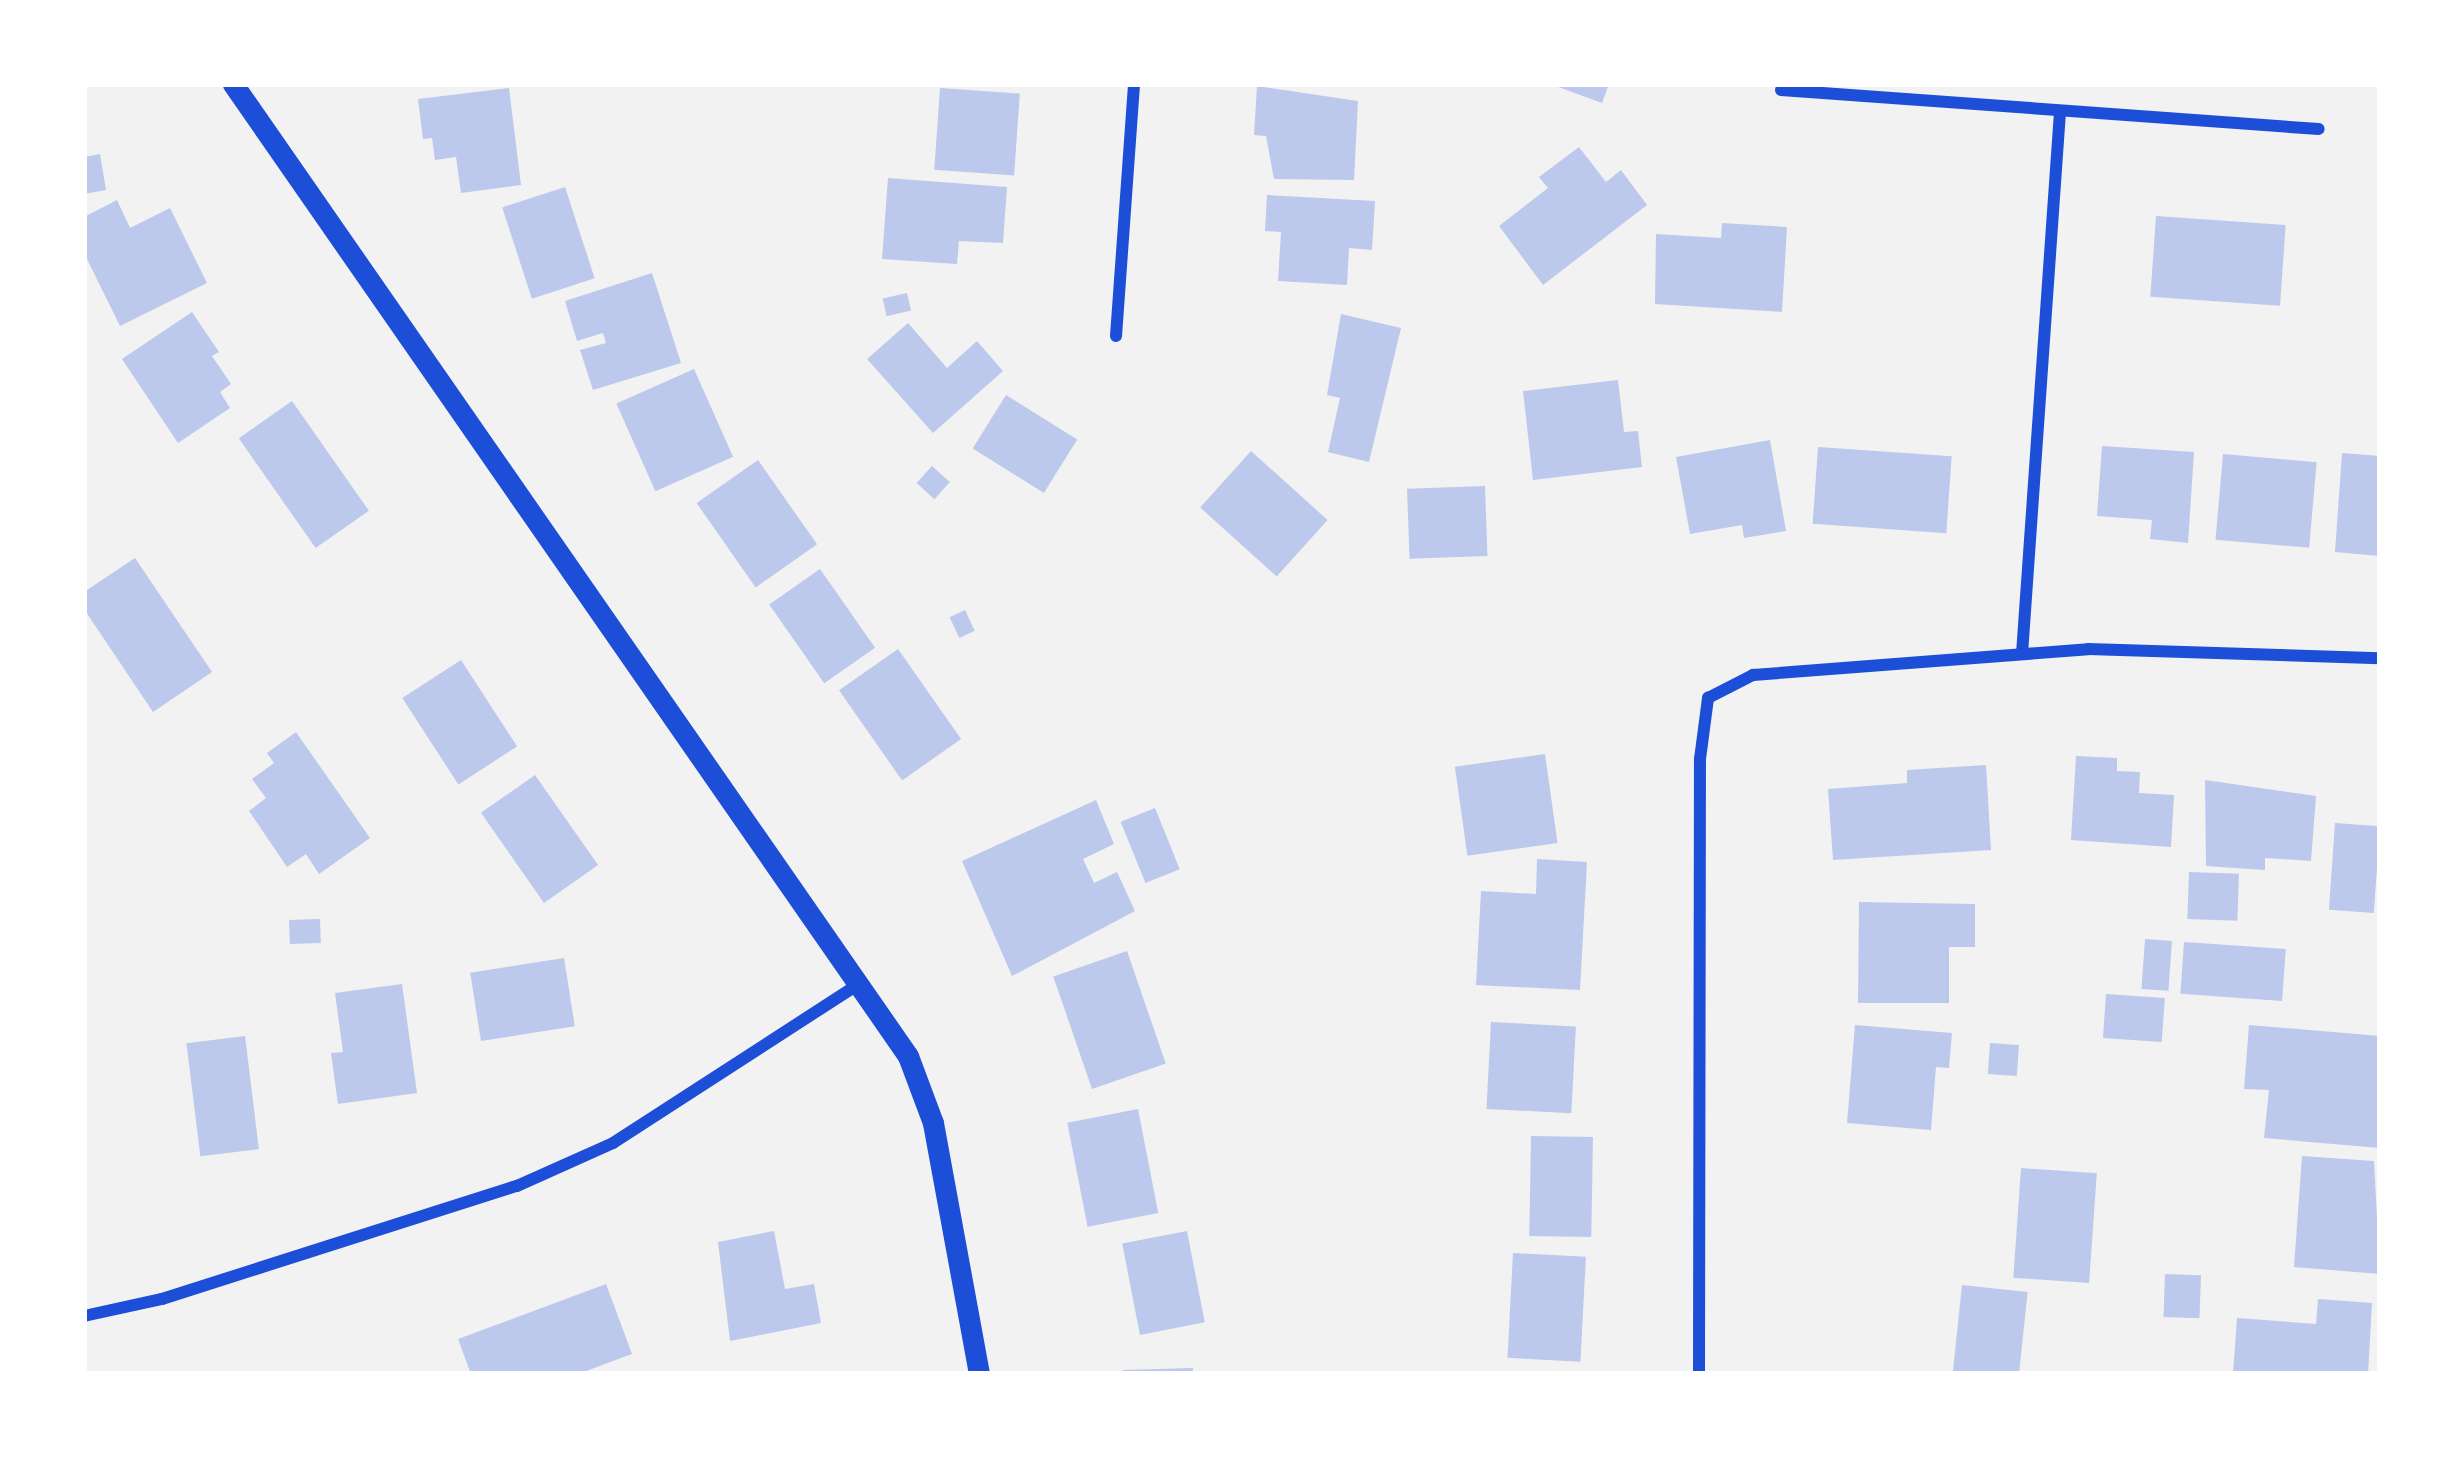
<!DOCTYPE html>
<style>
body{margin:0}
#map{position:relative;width:2464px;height:1458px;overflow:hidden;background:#f2f2f2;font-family:Montserrat,sans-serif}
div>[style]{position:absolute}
.building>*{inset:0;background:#bdc9ec;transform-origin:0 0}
.minor>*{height:12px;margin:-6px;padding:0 6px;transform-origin:6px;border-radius:6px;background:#1d4ed8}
.tertiary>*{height:21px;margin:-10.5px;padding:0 10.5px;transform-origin:10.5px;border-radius:10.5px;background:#1d4ed8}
span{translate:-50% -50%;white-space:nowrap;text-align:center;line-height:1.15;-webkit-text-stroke:12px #fff;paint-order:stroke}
.frame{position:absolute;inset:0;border:87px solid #fff;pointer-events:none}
</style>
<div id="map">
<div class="building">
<div style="clip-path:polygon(1550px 84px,1609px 84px,1602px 103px)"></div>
<div style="clip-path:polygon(1257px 86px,1358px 101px,1354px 180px,1274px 179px,1266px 136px,1254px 135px)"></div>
<div style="clip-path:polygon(509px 88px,521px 185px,461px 193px,456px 157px,435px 160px,432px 138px,423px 139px,418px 99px)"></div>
<div style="left:940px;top:88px;width:80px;height:82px;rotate:4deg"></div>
<div style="clip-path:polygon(1579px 147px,1606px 182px,1621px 170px,1647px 205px,1543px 285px,1499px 226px,1548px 188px,1539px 177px)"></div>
<div style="clip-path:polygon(100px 154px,106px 190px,84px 194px,84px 157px)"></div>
<div style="clip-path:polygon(888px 178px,1007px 187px,1003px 243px,959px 241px,957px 264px,882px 259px)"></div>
<div style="left:565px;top:187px;width:96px;height:66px;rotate:72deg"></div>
<div style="clip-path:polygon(1267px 195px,1375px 201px,1372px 250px,1349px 248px,1347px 285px,1278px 281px,1281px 232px,1265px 231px)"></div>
<div style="clip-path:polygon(117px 200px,130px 228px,170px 208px,207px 283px,120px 326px,84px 253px,84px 217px)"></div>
<div style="left:2156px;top:216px;width:130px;height:81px;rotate:4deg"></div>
<div style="clip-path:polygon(1722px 223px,1787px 227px,1782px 312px,1655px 304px,1656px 234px,1721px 238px)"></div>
<div style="clip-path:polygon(652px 273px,681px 363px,593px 390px,580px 350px,606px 343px,603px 333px,577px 341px,565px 301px)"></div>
<div style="left:907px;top:293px;width:18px;height:25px;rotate:77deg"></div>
<div style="clip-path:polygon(192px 312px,219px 352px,212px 356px,231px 384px,220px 392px,230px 408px,178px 443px,122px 359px)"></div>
<div style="clip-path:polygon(1341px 314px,1401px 328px,1369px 462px,1328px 452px,1340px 398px,1327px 395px)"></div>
<div style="clip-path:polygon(908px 323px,947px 368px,977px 341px,1003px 371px,933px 433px,867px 359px)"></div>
<div style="left:694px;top:369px;width:96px;height:85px;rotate:66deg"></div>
<div style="clip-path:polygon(1618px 380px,1624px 432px,1638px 431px,1642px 467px,1533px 480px,1523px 391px)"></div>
<div style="left:1006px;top:395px;width:84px;height:63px;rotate:32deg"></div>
<div style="left:292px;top:401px;width:134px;height:65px;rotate:55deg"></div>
<div style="clip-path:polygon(1770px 440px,1786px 531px,1744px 538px,1742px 525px,1690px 534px,1676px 457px)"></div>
<div style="clip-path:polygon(2102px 446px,2194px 452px,2188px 543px,2150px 539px,2152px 520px,2097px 516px)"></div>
<div style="left:1818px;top:447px;width:134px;height:77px;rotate:4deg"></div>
<div style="left:1251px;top:451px;width:103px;height:76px;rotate:42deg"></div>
<div style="clip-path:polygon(2342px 453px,2380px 456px,2380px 556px,2335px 552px)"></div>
<div style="left:2223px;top:454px;width:94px;height:86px;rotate:5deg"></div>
<div style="left:758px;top:460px;width:103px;height:75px;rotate:55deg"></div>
<div style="left:932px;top:466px;width:24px;height:23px;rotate:42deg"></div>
<div style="left:1485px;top:486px;width:70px;height:78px;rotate:88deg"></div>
<div style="clip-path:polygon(135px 558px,212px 672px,153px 712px,84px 609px,84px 592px)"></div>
<div style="left:820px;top:569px;width:96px;height:62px;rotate:55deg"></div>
<div style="left:965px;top:610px;width:23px;height:17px;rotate:65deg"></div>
<div style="left:898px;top:649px;width:110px;height:72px;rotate:55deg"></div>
<div style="left:461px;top:660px;width:103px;height:70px;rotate:57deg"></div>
<div style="clip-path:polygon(296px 732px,370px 838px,319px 874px,306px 854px,287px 867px,249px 811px,266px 798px,252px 779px,274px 763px,267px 753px)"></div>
<div style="left:1545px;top:754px;width:90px;height:91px;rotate:82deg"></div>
<div style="clip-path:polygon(2076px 756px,2117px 758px,2117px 771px,2140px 772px,2139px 793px,2174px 795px,2171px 847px,2071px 840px)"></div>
<div style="clip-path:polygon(1986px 765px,1991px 850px,1833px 860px,1828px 789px,1907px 783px,1907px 770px)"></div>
<div style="left:535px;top:775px;width:110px;height:66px;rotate:55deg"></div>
<div style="clip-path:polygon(2205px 780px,2316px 796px,2311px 861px,2265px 858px,2265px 870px,2206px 866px)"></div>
<div style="clip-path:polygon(1096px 800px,1114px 844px,1083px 859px,1094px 883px,1117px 872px,1135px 911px,1012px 976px,962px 861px)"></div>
<div style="left:1155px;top:808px;width:66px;height:37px;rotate:68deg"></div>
<div style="left:2335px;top:823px;width:45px;height:87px;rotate:4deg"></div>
<div style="clip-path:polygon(1537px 859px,1587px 862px,1580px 990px,1476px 985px,1481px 891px,1536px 894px)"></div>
<div style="left:2189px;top:872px;width:50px;height:47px;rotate:2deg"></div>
<div style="clip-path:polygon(1859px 902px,1975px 904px,1975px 947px,1949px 947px,1949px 1003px,1858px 1003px)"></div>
<div style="left:320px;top:919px;width:24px;height:31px;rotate:88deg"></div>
<div style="left:2145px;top:939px;width:27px;height:50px;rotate:4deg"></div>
<div style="left:2184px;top:942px;width:102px;height:52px;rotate:4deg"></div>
<div style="left:1127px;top:951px;width:119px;height:78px;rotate:71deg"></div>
<div style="left:564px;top:958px;width:69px;height:95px;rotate:81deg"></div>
<div style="clip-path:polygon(402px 984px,417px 1093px,338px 1104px,331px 1053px,343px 1052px,335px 993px)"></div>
<div style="left:2106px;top:994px;width:59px;height:44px;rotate:4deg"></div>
<div style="left:1491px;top:1022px;width:85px;height:87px;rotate:3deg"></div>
<div style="clip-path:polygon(1855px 1025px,1952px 1033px,1949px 1068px,1936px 1067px,1931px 1130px,1847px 1123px)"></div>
<div style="clip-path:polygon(2249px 1025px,2380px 1036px,2380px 1148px,2264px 1138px,2269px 1090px,2244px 1089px)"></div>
<div style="left:245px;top:1036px;width:114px;height:59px;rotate:83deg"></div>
<div style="left:1990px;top:1043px;width:29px;height:31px;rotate:4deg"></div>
<div style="left:1138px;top:1109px;width:106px;height:72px;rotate:79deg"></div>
<div style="left:1531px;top:1136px;width:62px;height:100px;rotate:1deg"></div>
<div style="clip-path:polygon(2302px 1156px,2374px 1161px,2380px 1274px,2294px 1267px)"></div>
<div style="left:2021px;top:1168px;width:76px;height:110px;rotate:4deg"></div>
<div style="clip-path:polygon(774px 1231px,785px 1289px,814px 1284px,821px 1323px,730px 1341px,718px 1242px)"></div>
<div style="left:1187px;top:1231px;width:93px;height:66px;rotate:79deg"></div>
<div style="left:1513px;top:1253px;width:73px;height:105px;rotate:3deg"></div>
<div style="left:2165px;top:1274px;width:36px;height:43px;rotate:2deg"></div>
<div style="clip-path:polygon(606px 1284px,632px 1354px,578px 1374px,471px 1374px,458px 1339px)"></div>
<div style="left:1962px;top:1285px;width:66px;height:89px;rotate:6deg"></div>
<div style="clip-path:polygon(2318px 1299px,2372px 1303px,2368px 1374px,2233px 1374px,2237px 1318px,2316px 1324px)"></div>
<div style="clip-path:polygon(1193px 1368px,1193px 1374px,1123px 1374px,1123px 1370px)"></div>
</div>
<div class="minor">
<div style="left:1781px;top:90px;width:539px;rotate:4.15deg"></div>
<div style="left:1116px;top:336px;width:253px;rotate:-85.9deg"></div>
<div style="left:2022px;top:654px;width:543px;rotate:-85.99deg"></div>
<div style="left:84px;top:1316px;width:80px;rotate:-12.3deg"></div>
<div style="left:162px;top:1299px;width:373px;rotate:-17.7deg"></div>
<div style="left:517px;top:1186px;width:105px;rotate:-24.1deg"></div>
<div style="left:613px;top:1143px;width:293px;rotate:-32.9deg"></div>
<div style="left:1699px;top:1374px;width:615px;rotate:-89.91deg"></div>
<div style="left:1700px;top:759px;width:62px;rotate:-82.5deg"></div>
<div style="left:1708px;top:698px;width:51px;rotate:-27.1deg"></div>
<div style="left:1753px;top:675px;width:336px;rotate:-4.4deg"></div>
<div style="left:2088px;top:649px;width:292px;rotate:1.8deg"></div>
</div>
<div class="tertiary">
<div style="left:233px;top:84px;width:1183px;rotate:55.22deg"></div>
<div style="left:908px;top:1056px;width:72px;rotate:69.5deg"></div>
<div style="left:933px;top:1123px;width:255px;rotate:79.6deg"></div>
</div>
<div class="frame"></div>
</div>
